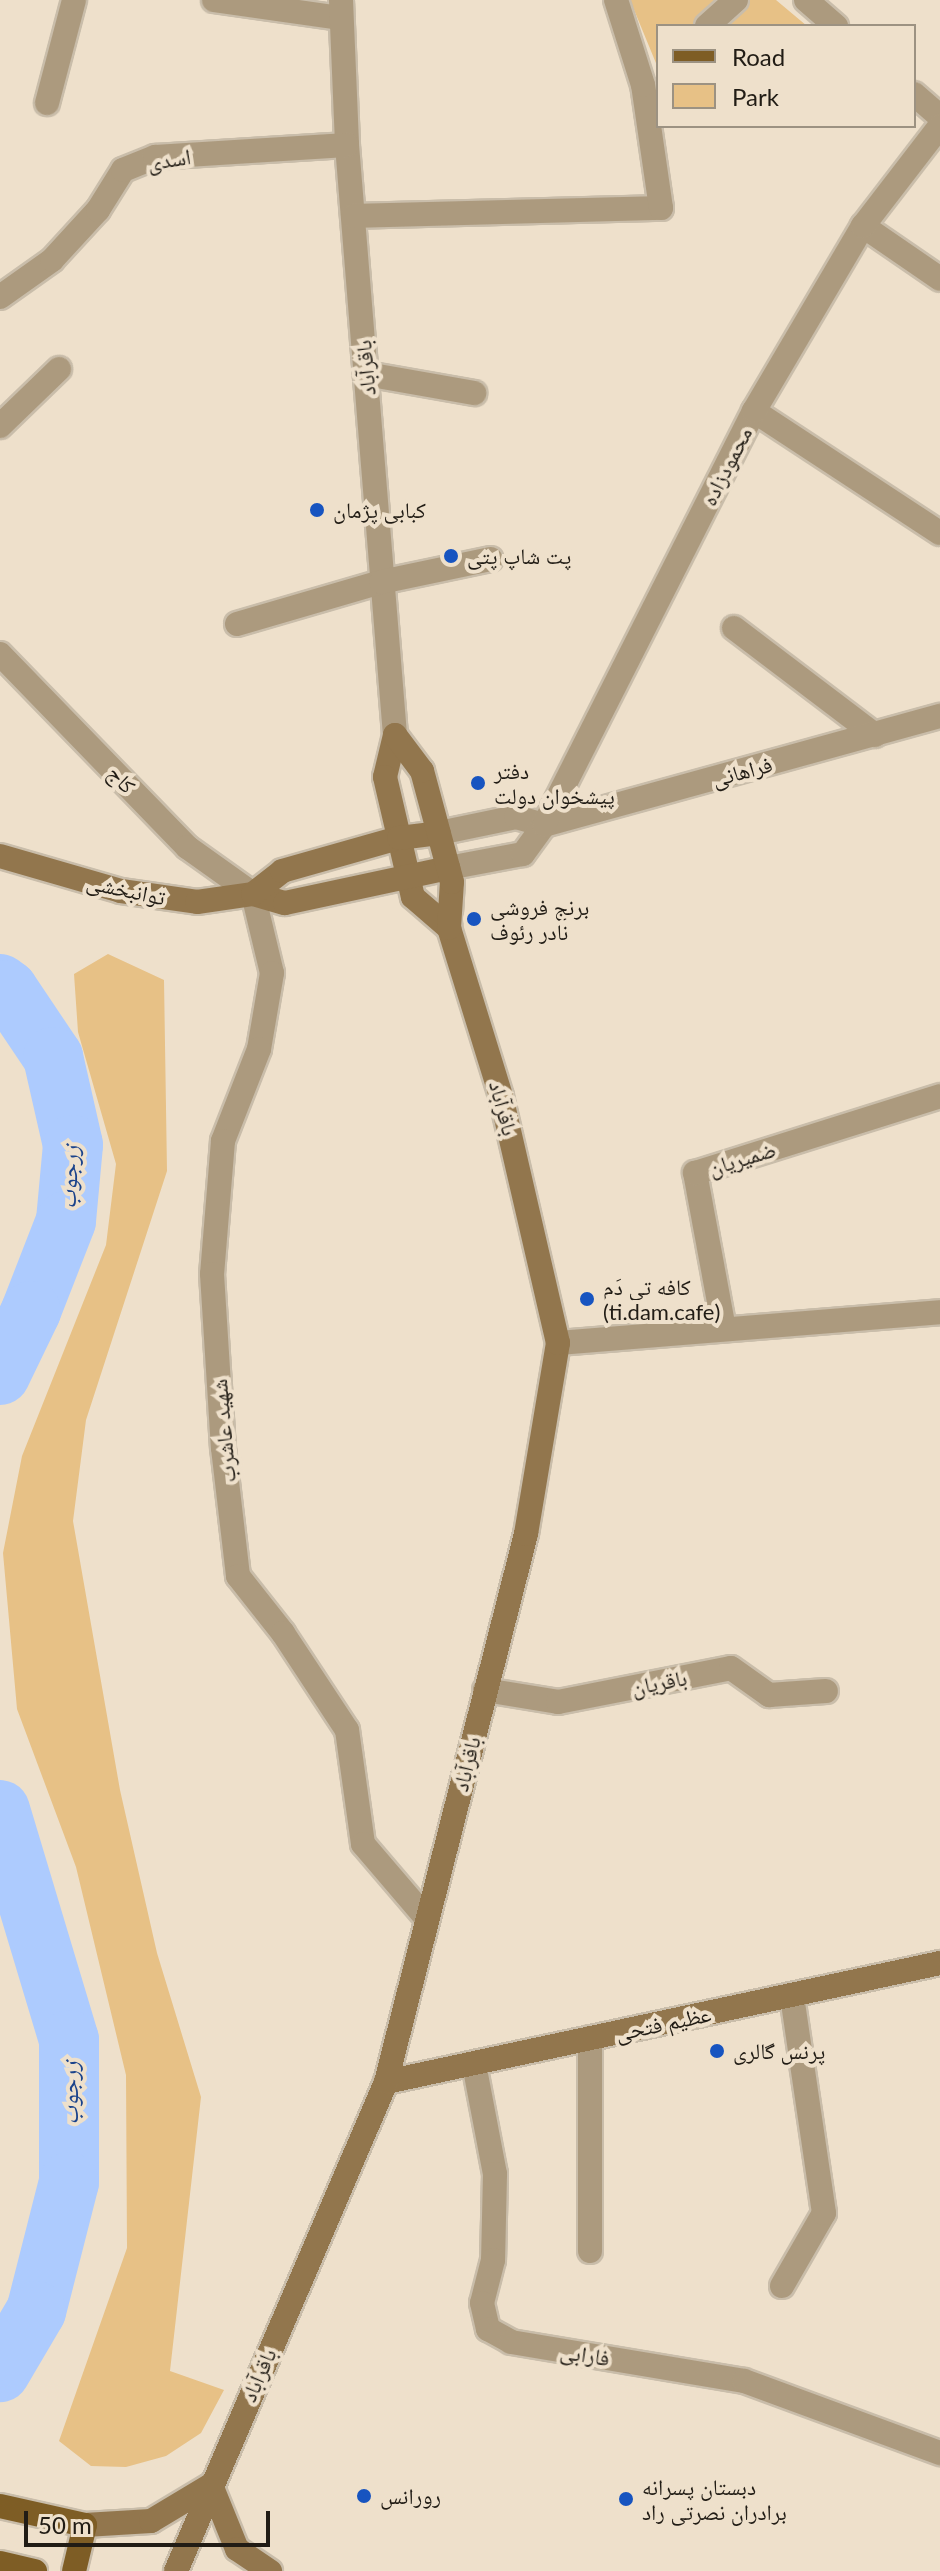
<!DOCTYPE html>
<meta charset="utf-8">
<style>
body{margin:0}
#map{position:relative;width:940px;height:2571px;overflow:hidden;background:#eee0cb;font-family:Lato,"Noto Naskh Arabic",sans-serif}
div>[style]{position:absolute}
.green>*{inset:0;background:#e7c186}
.river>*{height:60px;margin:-30px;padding:0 30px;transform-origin:30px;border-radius:30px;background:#adcbfe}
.roads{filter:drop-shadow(2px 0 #c9bdaa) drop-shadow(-2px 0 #c9bdaa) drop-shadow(0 2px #c9bdaa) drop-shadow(0 -2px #c9bdaa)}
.street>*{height:24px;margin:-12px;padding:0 12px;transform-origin:12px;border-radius:12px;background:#ac9a7e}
.secondary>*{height:24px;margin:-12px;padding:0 12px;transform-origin:12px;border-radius:12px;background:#92764d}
.primary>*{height:24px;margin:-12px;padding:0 12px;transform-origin:12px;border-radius:12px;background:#7e5d25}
.dots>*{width:22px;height:22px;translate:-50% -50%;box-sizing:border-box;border:4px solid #eee0cb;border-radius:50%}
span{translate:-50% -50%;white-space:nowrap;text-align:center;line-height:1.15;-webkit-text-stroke:8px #eee0cb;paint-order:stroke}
.street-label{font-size:22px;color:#211c15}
.poi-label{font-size:22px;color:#211c15}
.left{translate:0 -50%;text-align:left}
.water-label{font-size:24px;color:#1b438b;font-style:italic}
.legend{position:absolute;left:656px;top:24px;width:260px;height:104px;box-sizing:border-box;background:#eee0cb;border:2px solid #9c9282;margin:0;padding:10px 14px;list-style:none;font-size:24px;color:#211c15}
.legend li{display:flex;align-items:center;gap:16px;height:40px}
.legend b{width:40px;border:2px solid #9c9282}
.scale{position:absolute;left:24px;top:2511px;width:246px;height:36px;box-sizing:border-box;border:4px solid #211c15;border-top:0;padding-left:10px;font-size:24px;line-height:28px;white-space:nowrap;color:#211c15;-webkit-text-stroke:6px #eee0cb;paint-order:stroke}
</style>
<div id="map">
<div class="green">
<div style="clip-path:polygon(630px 0,776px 0,807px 26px,658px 26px,658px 68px)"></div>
<div style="clip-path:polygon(108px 954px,164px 980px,167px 1171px,86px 1420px,73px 1521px,120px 1790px,157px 1953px,201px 2097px,170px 2371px,224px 2390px,201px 2433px,166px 2456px,126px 2467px,91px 2466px,59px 2441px,127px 2248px,126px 2075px,76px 1867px,17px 1709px,3px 1553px,22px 1456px,106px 1245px,116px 1164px,78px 1032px,74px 974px)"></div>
</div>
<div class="river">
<div style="left:0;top:984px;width:10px;rotate:37deg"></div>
<div style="left:8px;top:990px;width:81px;rotate:56.1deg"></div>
<div style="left:53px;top:1057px;width:90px;rotate:77.2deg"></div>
<div style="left:73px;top:1145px;width:76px;rotate:95.3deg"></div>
<div style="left:66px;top:1221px;width:97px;rotate:111.3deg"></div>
<div style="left:31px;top:1311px;width:71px;rotate:115.8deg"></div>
<div style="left:0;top:1810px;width:240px;rotate:73.3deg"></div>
<div style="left:69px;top:2040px;width:142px;rotate:90deg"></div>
<div style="left:69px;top:2182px;width:133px;rotate:104.3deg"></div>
<div style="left:36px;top:2311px;width:71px;rotate:120.5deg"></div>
</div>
<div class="roads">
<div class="street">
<div style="left:214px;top:0;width:127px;rotate:8.1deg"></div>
<div style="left:341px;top:0;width:145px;rotate:87.6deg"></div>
<div style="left:347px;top:145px;width:592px;rotate:85.35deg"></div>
<div style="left:806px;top:0;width:40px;rotate:41deg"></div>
<div style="left:707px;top:26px;width:39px;rotate:-42deg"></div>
<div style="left:914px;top:94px;width:35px;rotate:41deg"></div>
<div style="left:47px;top:103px;width:106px;rotate:-75.3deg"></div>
<div style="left:353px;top:216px;width:308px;rotate:-1.5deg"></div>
<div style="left:661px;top:208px;width:124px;rotate:-98.3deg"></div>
<div style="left:643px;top:85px;width:89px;rotate:-107.6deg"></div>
<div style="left:863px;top:226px;width:93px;rotate:34.5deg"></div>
<div style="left:0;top:297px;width:64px;rotate:-35.4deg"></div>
<div style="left:52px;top:260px;width:68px;rotate:-47.4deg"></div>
<div style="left:98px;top:210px;width:47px;rotate:-58deg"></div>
<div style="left:123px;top:170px;width:35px;rotate:-22deg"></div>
<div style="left:155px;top:157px;width:192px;rotate:-3.6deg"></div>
<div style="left:366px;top:374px;width:110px;rotate:10deg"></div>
<div style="left:754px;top:411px;width:222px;rotate:33.3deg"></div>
<div style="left:0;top:426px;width:82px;rotate:-44deg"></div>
<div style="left:237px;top:624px;width:150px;rotate:-16.3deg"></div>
<div style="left:381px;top:582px;width:112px;rotate:-11.8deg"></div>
<div style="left:734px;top:628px;width:177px;rotate:37.2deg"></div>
<div style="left:0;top:654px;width:269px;rotate:45.9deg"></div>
<div style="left:187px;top:847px;width:81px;rotate:35.5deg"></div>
<div style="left:253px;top:894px;width:81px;rotate:76.5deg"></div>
<div style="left:272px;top:973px;width:77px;rotate:99.7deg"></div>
<div style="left:259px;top:1049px;width:99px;rotate:111.4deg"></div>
<div style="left:223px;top:1141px;width:133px;rotate:94.7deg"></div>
<div style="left:212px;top:1274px;width:174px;rotate:86.4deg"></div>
<div style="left:223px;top:1448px;width:129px;rotate:83.3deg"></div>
<div style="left:238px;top:1576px;width:73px;rotate:51.7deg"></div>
<div style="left:283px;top:1633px;width:116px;rotate:56.6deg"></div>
<div style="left:347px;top:1730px;width:115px;rotate:82deg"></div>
<div style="left:363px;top:1844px;width:99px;rotate:49.5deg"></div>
<div style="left:439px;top:833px;width:79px;rotate:-11.7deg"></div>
<div style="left:516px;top:817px;width:29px;rotate:16deg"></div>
<div style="left:544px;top:825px;width:411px;rotate:-15.4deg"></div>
<div style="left:448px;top:868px;width:76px;rotate:-10.6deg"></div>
<div style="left:523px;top:854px;width:36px;rotate:-54deg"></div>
<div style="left:544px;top:825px;width:464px;rotate:-63.1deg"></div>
<div style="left:754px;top:411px;width:215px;rotate:-59.5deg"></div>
<div style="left:863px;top:226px;width:126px;rotate:-52.4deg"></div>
<div style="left:724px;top:1329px;width:159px;rotate:-100.5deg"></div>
<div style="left:695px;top:1173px;width:257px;rotate:-17.4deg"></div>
<div style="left:558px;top:1343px;width:383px;rotate:-4.6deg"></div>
<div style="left:485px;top:1690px;width:74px;rotate:9.3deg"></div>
<div style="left:558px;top:1702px;width:176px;rotate:-11.1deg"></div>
<div style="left:731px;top:1668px;width:47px;rotate:35.4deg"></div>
<div style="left:769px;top:1695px;width:57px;rotate:-4deg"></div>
<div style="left:474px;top:2064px;width:112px;rotate:79.2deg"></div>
<div style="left:495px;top:2174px;width:86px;rotate:91.3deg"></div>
<div style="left:493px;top:2260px;width:44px;rotate:104.3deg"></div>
<div style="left:482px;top:2303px;width:27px;rotate:77deg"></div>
<div style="left:488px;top:2329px;width:26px;rotate:29deg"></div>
<div style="left:511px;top:2342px;width:236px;rotate:9.5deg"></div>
<div style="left:744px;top:2381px;width:209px;rotate:20.2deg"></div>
<div style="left:590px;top:2251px;width:213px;rotate:-90deg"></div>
<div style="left:782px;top:2286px;width:84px;rotate:-60.1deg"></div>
<div style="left:824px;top:2213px;width:220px;rotate:-98.4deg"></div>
</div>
<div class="secondary">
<div style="left:395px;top:735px;width:43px;rotate:103.4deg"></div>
<div style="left:385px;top:777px;width:123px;rotate:76.9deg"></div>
<div style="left:413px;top:897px;width:48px;rotate:40.7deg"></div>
<div style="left:0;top:856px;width:126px;rotate:16.1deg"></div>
<div style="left:121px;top:891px;width:77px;rotate:8.2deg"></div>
<div style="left:197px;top:902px;width:57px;rotate:-8.1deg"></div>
<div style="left:253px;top:894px;width:33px;rotate:16deg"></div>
<div style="left:285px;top:903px;width:167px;rotate:-12.1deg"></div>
<div style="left:253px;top:894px;width:37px;rotate:-38deg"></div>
<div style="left:282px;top:871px;width:122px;rotate:-15.8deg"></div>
<div style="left:399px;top:838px;width:40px;rotate:-7.1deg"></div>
<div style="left:386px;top:2082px;width:567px;rotate:-12.12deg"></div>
<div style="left:211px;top:2485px;width:69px;rotate:67.9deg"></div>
<div style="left:237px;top:2549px;width:40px;rotate:34deg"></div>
<div style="left:85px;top:2525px;width:66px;rotate:-3.5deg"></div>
<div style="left:151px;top:2521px;width:70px;rotate:-31deg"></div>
<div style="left:176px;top:2571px;width:532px;rotate:-66.76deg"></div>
<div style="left:386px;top:2082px;width:566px;rotate:-75.67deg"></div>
<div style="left:526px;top:1534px;width:194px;rotate:-80.5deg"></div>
<div style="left:558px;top:1343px;width:253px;rotate:-103deg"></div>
<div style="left:501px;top:1096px;width:176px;rotate:-107.2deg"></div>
<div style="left:449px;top:928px;width:46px;rotate:-86.3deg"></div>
<div style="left:452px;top:882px;width:115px;rotate:-105.1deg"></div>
<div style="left:422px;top:771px;width:45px;rotate:-126.9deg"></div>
</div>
<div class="primary">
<div style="left:0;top:2506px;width:87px;rotate:12.6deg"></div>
<div style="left:85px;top:2525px;width:47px;rotate:103.4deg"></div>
<div style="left:0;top:2563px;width:36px;rotate:13deg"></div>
</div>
</div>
<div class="dots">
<div style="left:317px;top:510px;background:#1754c0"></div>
<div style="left:451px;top:556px;background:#1754c0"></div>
<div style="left:478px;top:783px;background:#1754c0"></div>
<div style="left:474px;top:919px;background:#1754c0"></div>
<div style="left:587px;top:1299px;background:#1754c0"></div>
<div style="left:717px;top:2051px;background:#1754c0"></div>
<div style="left:364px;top:2496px;background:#1754c0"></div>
<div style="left:626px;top:2499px;background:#1754c0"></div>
</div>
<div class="street-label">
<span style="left:169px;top:159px;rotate:-9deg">اسدی</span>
<span style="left:365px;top:368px;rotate:-95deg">باقرآباد</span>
<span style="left:726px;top:466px;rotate:-63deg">محمودزاده</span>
<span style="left:742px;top:771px;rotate:-15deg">فراهانی</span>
<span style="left:122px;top:779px;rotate:46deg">کاج</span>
<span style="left:126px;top:889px;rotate:12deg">توانبخشی</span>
<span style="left:504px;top:1108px;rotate:75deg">باقرآباد</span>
<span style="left:742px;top:1158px;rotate:-17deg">ضمیریان</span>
<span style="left:223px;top:1431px;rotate:-95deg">شهید عاشرب</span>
<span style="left:659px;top:1682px;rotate:-11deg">باقریان</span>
<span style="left:466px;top:1764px;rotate:-76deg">باقرآباد</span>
<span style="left:663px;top:2023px;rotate:-12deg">عظیم فتحی</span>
<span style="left:585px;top:2354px;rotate:9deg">فارابی</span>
<span style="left:258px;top:2375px;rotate:-66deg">باقرآباد</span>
</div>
<div class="poi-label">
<span class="left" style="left:333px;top:510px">کبابی پژمان</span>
<span class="left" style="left:467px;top:556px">پت شاپ پتی</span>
<span class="left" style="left:494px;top:783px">دفتر<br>پیشخوان دولت</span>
<span class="left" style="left:490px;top:919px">برنج فروشی<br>نادر رئوف</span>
<span class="left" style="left:603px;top:1299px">کافه تی دَم<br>(ti.dam.cafe)</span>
<span class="left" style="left:733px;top:2051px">پرنس گالری</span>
<span class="left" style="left:642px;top:2499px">دبستان پسرانه<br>برادران نصرتی راد</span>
<span class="left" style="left:380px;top:2496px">رورانس</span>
</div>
<div class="water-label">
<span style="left:68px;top:1177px;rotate:-87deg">زرجوب</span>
<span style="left:69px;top:2093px;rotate:-90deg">زرجوب</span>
</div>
<ul class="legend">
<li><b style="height:10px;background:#7e5d25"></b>Road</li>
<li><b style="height:22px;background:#e7c186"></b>Park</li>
</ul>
<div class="scale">50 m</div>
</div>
